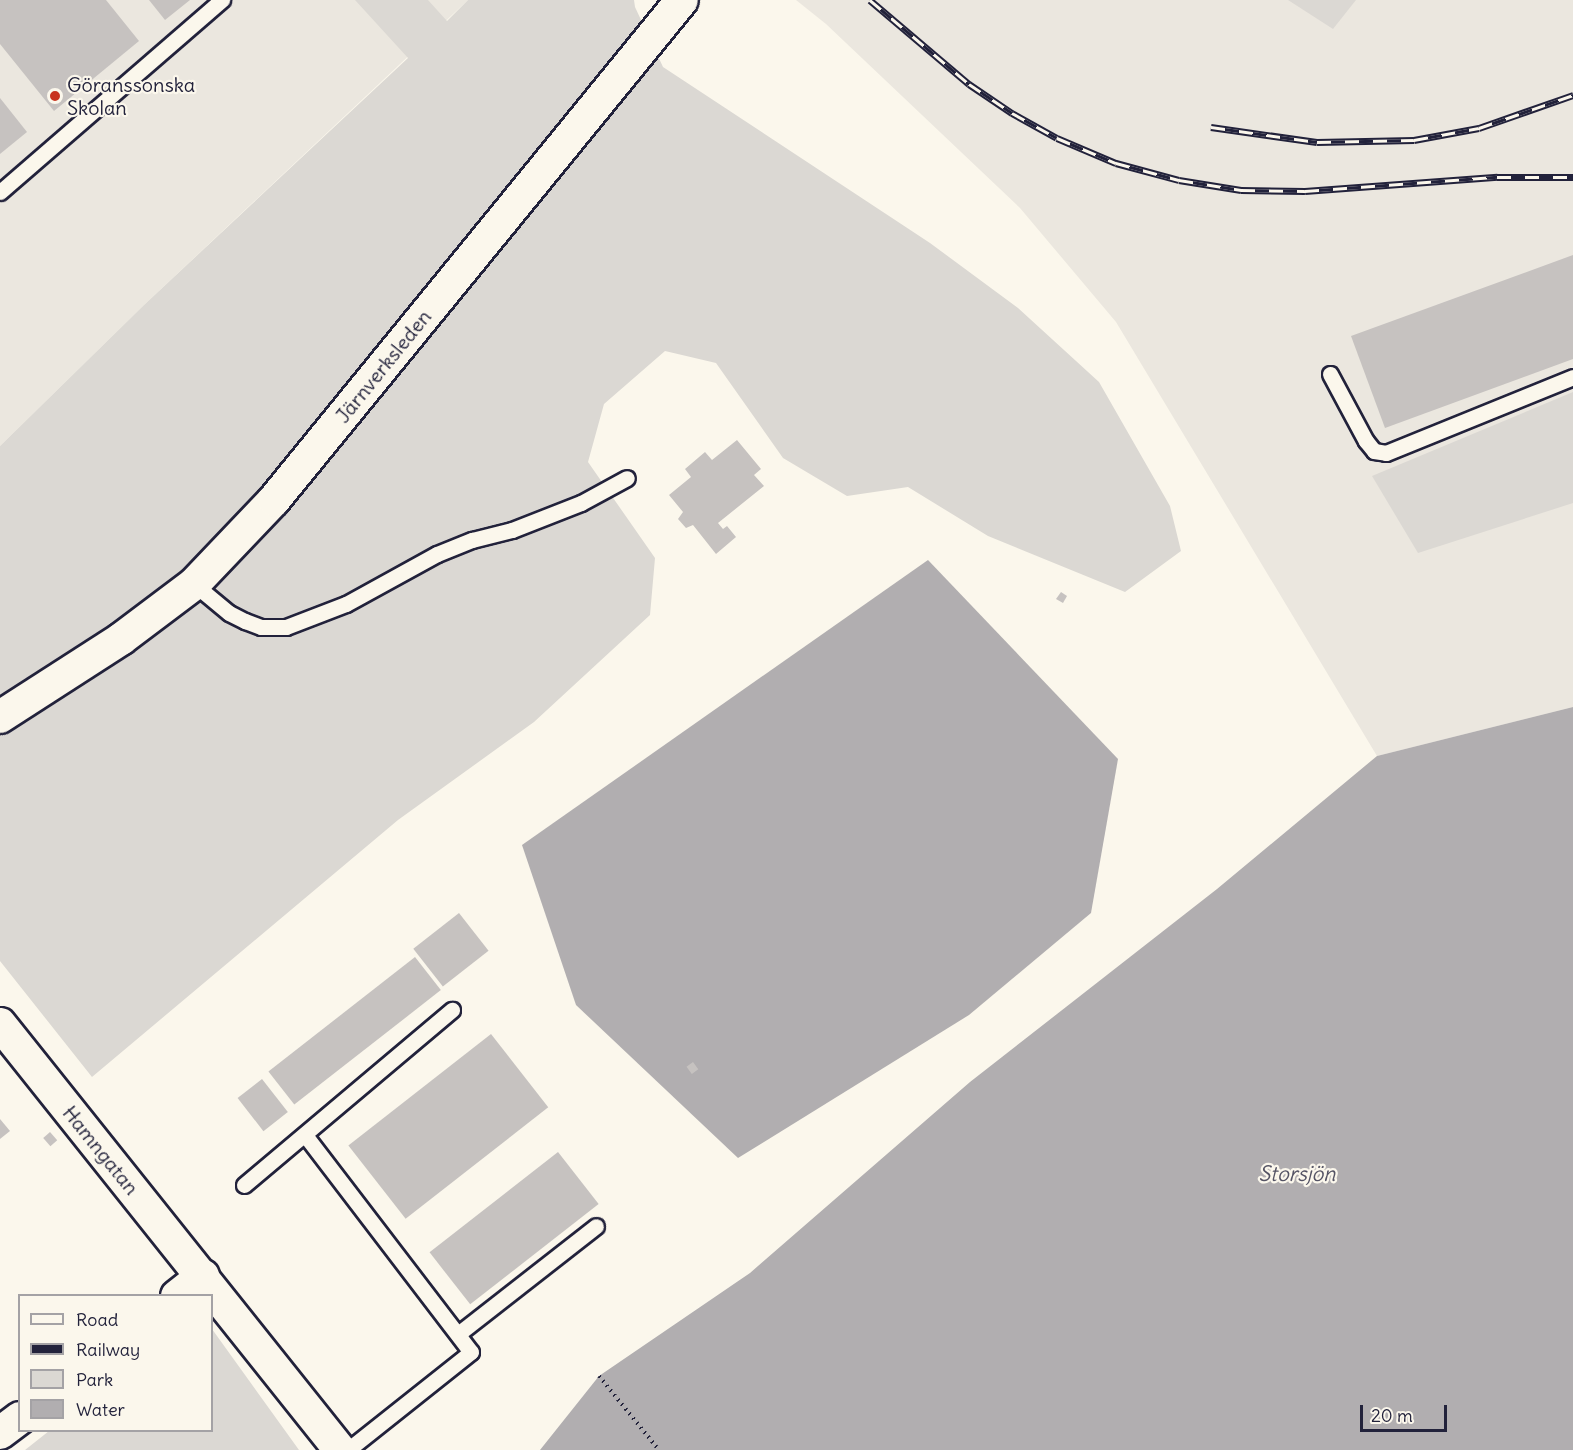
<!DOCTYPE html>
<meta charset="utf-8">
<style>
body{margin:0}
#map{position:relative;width:1573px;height:1450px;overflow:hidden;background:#fbf7ec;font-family:Delius,sans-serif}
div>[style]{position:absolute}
.built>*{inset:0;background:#ebe7df}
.green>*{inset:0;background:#dbd8d3}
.water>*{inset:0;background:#b1aeb0}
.building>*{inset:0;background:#c6c2c0;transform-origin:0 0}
.path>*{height:4px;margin-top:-2px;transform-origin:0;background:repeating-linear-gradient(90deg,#22223b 0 1.5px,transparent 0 6px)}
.roads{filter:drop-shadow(2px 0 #22223b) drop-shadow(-2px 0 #22223b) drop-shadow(0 2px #22223b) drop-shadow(0 -2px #22223b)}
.service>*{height:15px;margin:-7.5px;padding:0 7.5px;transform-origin:7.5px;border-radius:7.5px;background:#fbf7ec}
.minor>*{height:32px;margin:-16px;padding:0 16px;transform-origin:16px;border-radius:16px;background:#fbf7ec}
.rail>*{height:7px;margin-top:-3.5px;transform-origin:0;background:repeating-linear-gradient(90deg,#fbf7ec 0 14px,#22223b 0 28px);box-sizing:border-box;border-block:2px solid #22223b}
.dots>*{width:16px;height:16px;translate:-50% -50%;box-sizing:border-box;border:3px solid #fbf7ec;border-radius:50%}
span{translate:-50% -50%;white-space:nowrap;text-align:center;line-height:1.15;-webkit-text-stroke:4.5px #fbf7ec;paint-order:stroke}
.poi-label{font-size:20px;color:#22223b}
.left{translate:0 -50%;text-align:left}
.street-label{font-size:20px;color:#22223b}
.water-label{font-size:21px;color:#545364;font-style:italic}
.legend{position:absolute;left:18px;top:1294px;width:195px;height:138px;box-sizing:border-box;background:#fbf7ec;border:2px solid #a4a2a5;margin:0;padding:8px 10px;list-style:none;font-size:18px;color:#22223b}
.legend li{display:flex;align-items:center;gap:12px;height:30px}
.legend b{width:30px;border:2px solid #a4a2a5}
.scale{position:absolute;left:1360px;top:1405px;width:87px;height:27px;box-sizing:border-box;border:3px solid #22223b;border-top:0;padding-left:8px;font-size:18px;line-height:21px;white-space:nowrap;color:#22223b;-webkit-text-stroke:4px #fbf7ec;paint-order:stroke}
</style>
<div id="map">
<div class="built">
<div style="clip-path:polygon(0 0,468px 0,144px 305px,0 446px)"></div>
<div style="clip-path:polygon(796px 0,1573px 0,1573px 707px,1377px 756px,1116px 322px,1020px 208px,826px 24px)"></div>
</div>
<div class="green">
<div style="clip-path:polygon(355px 0,428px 0,447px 21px,468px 0,634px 0,635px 7px,663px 67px,930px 243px,1018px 308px,1099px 382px,1170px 506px,1181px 551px,1125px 592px,988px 536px,908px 487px,847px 496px,783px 458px,716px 363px,665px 351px,604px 404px,588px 462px,655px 558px,650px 615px,534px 722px,398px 820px,92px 1077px,0 961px,0 446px,144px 305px,408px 58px)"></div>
<div style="clip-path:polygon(1288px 0,1356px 0,1333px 29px)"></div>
<div style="clip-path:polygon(1573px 392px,1573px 503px,1418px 553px,1372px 476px)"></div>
<div style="clip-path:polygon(212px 1329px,299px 1450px,25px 1450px,49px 1431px,212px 1430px)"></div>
</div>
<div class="water">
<div style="clip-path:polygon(928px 560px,1118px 759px,1091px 913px,969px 1015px,738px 1158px,576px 1005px,522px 845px)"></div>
<div style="clip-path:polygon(1573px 707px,1573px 1450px,540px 1450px,599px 1376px,750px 1273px,970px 1082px,1217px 889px,1377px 756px)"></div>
</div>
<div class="building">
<div style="clip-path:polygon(0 0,106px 0,139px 41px,54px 111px,0 44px)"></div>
<div style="clip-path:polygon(149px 0,190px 0,165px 20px)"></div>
<div style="clip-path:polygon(0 98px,27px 132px,0 154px)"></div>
<div style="clip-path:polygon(1573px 255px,1573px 359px,1385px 428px,1351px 336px)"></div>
<div style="clip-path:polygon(737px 440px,761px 469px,754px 475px,764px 486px,718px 523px,723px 529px,727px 526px,736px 537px,716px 554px,693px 525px,686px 528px,678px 519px,683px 512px,669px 495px,691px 477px,685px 469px,705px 452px,712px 460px)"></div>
<div style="clip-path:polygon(1061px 592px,1067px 596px,1063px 603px,1056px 599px)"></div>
<div style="left:459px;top:913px;width:48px;height:58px;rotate:52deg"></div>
<div style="left:415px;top:957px;width:42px;height:186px;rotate:52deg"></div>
<div style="left:491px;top:1034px;width:93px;height:181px;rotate:52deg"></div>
<div style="left:693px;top:1062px;width:9px;height:8px;rotate:54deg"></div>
<div style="left:262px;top:1079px;width:42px;height:31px;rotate:52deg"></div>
<div style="clip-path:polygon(0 1119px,10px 1131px,0 1139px)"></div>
<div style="left:50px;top:1132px;width:11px;height:9px;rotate:49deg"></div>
<div style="left:558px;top:1152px;width:66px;height:163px;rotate:52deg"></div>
</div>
<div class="path">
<div style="left:599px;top:1376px;width:95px;rotate:51deg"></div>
</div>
<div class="roads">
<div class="service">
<div style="left:0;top:192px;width:294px;rotate:-40.9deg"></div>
<div style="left:1330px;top:374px;width:76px;rotate:61.8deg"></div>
<div style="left:1366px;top:441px;width:13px;rotate:51deg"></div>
<div style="left:1374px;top:451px;width:12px;rotate:9deg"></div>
<div style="left:1386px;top:453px;width:202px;rotate:-22.1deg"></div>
<div style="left:194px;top:584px;width:45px;rotate:39.6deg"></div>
<div style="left:229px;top:613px;width:18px;rotate:27deg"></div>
<div style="left:245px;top:621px;width:17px;rotate:21deg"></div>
<div style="left:261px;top:627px;width:25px"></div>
<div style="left:286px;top:627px;width:64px;rotate:-21deg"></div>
<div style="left:346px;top:604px;width:104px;rotate:-28.8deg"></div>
<div style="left:437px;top:554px;width:38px;rotate:-22deg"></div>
<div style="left:472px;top:540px;width:41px;rotate:-14deg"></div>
<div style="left:512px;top:530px;width:74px;rotate:-21.4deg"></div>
<div style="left:581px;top:503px;width:52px;rotate:-28.5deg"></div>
<div style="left:305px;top:1135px;width:273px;rotate:52.6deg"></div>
<div style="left:471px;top:1352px;width:157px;rotate:141.5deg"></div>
<div style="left:244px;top:1185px;width:272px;rotate:-40.1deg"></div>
<div style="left:458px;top:1334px;width:175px;rotate:-38deg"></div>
</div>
<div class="minor">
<div style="left:0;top:717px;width:144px;rotate:-32.8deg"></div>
<div style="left:121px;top:639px;width:91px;rotate:-37deg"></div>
<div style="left:194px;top:584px;width:116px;rotate:-46.4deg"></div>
<div style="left:274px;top:500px;width:645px;rotate:-50.79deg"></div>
<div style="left:0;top:1024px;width:545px;rotate:51.41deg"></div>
<div style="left:177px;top:1296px;width:33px;rotate:-38deg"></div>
<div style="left:0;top:1433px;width:25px;rotate:-37deg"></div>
</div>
</div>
<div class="rail">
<div style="left:870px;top:0;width:130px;rotate:40.3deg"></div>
<div style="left:969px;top:84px;width:52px;rotate:34deg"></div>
<div style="left:1012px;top:113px;width:51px;rotate:29.1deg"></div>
<div style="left:1057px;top:138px;width:64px;rotate:23deg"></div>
<div style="left:1116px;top:163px;width:65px;rotate:15.1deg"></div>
<div style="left:1179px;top:180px;width:63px;rotate:9.2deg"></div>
<div style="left:1241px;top:190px;width:64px;rotate:0.9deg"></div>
<div style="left:1305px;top:191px;width:193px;rotate:-4.2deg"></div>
<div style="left:1497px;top:177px;width:76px"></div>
<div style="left:1211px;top:127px;width:107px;rotate:8.1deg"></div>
<div style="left:1317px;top:142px;width:97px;rotate:-1.2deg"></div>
<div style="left:1414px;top:140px;width:66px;rotate:-10.5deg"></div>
<div style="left:1479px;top:128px;width:100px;rotate:-19.3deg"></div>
</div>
<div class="dots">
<div style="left:55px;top:96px;background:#c8321e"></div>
</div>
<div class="poi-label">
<span class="left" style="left:67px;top:96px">Göranssonska<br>Skolan</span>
</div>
<div class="street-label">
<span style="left:383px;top:366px;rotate:-51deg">Järnverksleden</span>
<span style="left:101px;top:1150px;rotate:51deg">Hamngatan</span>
</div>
<div class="water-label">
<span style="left:1297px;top:1174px">Storsjön</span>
</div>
<ul class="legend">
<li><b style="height:8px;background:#fbf7ec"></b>Road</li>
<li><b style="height:8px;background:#22223b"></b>Railway</li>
<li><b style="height:16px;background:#dbd8d3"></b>Park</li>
<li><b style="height:16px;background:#b1aeb0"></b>Water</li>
</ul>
<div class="scale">20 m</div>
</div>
